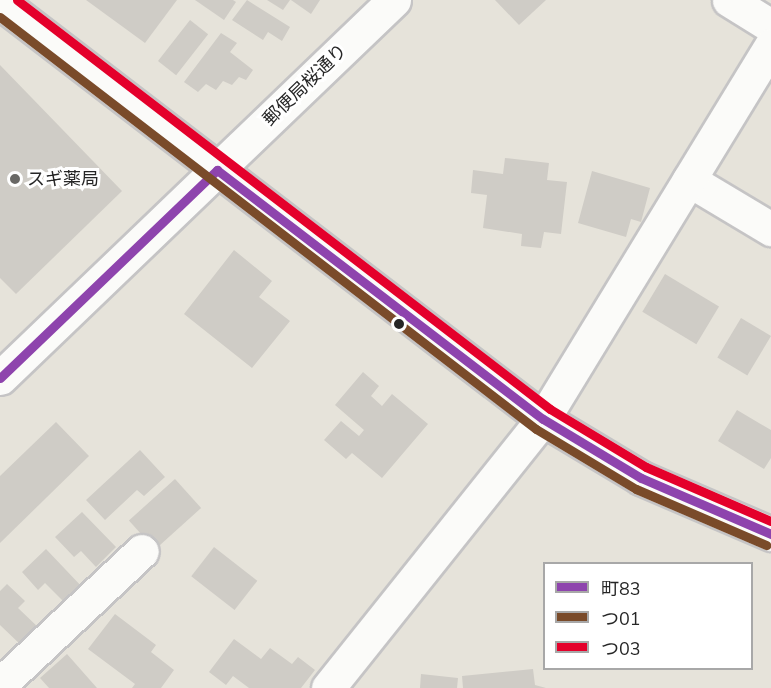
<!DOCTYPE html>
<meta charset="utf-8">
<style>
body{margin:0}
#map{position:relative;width:771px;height:688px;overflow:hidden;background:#e6e3da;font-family:"Nunito Sans","Noto Sans JP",sans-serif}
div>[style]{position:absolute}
.building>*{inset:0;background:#cfccc6;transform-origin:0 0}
.roads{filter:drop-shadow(2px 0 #c5c4c5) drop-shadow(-2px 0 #c5c4c5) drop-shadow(0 2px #c5c4c5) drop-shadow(0 -2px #c5c4c5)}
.minor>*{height:33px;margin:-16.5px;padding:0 16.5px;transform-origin:16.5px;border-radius:16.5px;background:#fbfbf9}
.bus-1>*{height:9px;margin:-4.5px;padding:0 4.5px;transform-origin:4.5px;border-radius:4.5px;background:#8e44ad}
.bus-2>*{height:9px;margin:-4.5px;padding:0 4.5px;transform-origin:4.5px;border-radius:4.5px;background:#7a4b2a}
.bus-3>*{height:9px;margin:-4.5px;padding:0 4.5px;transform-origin:4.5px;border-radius:4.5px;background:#e4002b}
.dots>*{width:16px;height:16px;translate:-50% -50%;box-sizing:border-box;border:3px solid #fff;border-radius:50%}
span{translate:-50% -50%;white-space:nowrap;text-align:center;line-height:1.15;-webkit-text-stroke:6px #fff;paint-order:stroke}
.street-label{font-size:18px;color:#262626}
.poi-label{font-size:18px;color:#262626}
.left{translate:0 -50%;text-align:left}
.legend{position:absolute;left:543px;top:562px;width:210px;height:108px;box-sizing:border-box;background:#fff;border:2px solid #a8a8a8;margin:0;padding:8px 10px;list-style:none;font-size:18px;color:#262626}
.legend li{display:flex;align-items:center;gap:12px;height:30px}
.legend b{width:30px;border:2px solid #a8a8a8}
</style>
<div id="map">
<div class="building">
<div style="clip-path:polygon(86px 0,177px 0,145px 43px)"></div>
<div style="clip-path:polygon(195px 0,233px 0,236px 2px,224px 20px)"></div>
<div style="clip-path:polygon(247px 0,290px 27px,282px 41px,268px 32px,263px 40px,232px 20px)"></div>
<div style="clip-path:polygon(267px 0,290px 0,283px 10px)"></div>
<div style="clip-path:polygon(291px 0,320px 0,311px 14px)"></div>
<div style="clip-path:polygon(495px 0,546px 0,519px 25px)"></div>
<div style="left:190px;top:20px;width:23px;height:52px;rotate:38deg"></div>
<div style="clip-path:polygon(221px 33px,237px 43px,230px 52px,253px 70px,246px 80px,239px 77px,232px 85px,223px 81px,216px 90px,206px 84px,198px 92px,184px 82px)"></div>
<div style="clip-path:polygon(0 65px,122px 191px,16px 294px,0 278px)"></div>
<div style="clip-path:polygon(505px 158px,549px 163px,547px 180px,567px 182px,561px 234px,544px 232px,541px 248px,521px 246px,522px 234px,483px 228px,487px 195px,471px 193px,473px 170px,503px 174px)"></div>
<div style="clip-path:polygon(592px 171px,650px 188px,641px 222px,631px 219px,626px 237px,578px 223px)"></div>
<div style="clip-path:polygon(234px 250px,272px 281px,259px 297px,290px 321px,252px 368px,184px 314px)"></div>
<div style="left:665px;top:274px;width:63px;height:44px;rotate:31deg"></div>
<div style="left:741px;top:318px;width:35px;height:46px;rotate:31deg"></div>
<div style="clip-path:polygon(363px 372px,379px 386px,371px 396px,382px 406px,392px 394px,428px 424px,382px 478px,352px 453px,346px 459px,324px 440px,341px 421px,359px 436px,364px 430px,335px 405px)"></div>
<div style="clip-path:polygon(737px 410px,771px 430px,771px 458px,764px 469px,718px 441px)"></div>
<div style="clip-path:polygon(56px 422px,89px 456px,0 543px,0 476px)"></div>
<div style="clip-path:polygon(140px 450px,165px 477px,144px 496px,137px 490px,105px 520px,86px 500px)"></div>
<div style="left:175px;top:479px;width:39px;height:62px;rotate:48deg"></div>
<div style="clip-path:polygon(82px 512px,116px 547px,96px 567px,81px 551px,74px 557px,55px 537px)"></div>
<div style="left:214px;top:547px;width:55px;height:37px;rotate:38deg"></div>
<div style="clip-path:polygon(46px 549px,84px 589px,67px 605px,45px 583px,38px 590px,22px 572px)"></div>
<div style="clip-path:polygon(7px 584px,25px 601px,18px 608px,40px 629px,23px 647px,0 625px,0 591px)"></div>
<div style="clip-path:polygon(115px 614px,156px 645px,151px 652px,174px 670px,161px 688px,132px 688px,135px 684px,88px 649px)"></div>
<div style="clip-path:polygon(234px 639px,261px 659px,270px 648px,292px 664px,298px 657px,315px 670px,301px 688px,249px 688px,233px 676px,226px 685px,209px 672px)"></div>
<div style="clip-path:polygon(67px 654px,97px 688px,49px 688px,40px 678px)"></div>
<div style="clip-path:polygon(533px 669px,535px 685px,546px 688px,463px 688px,462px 676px)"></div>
<div style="clip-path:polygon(421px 674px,458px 678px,457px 688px,420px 688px)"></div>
</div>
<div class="roads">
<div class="minor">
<div style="left:729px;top:0;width:49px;rotate:31.8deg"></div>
<div style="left:0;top:2px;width:685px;rotate:37.52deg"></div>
<div style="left:543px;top:419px;width:114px;rotate:31deg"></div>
<div style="left:641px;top:478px;width:142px;rotate:23.3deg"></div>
<div style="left:689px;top:180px;width:96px;rotate:30.9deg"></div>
<div style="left:0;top:378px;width:546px;rotate:-43.81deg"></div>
<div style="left:7px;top:678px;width:185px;rotate:-43.3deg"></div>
<div style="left:328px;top:688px;width:344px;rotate:-51.4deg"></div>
<div style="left:543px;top:419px;width:438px;rotate:-58.6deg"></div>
</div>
</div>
<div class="bus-1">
<div style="left:0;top:378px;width:301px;rotate:-43.8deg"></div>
<div style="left:217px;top:170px;width:410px;rotate:37.4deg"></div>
<div style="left:543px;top:419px;width:114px;rotate:31deg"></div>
<div style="left:641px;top:478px;width:142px;rotate:23.3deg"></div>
</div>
<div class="bus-2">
<div style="left:0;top:17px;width:676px;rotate:37.55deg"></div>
<div style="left:536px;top:429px;width:117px;rotate:31deg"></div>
<div style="left:636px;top:489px;width:142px;rotate:23.3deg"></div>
</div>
<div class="bus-3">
<div style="left:17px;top:0;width:672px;rotate:37.5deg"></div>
<div style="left:550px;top:409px;width:112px;rotate:31.1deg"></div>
<div style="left:646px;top:467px;width:136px;rotate:23.4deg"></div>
</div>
<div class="dots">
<div style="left:15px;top:179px;background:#696865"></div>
<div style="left:399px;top:324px;background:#262626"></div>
</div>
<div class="street-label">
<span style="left:305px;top:85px;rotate:-44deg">郵便局桜通り</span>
</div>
<div class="poi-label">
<span class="left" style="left:27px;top:179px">スギ薬局</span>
</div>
<ul class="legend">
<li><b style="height:8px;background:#8e44ad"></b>町83</li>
<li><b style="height:8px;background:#7a4b2a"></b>つ01</li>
<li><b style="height:8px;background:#e4002b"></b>つ03</li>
</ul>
</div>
